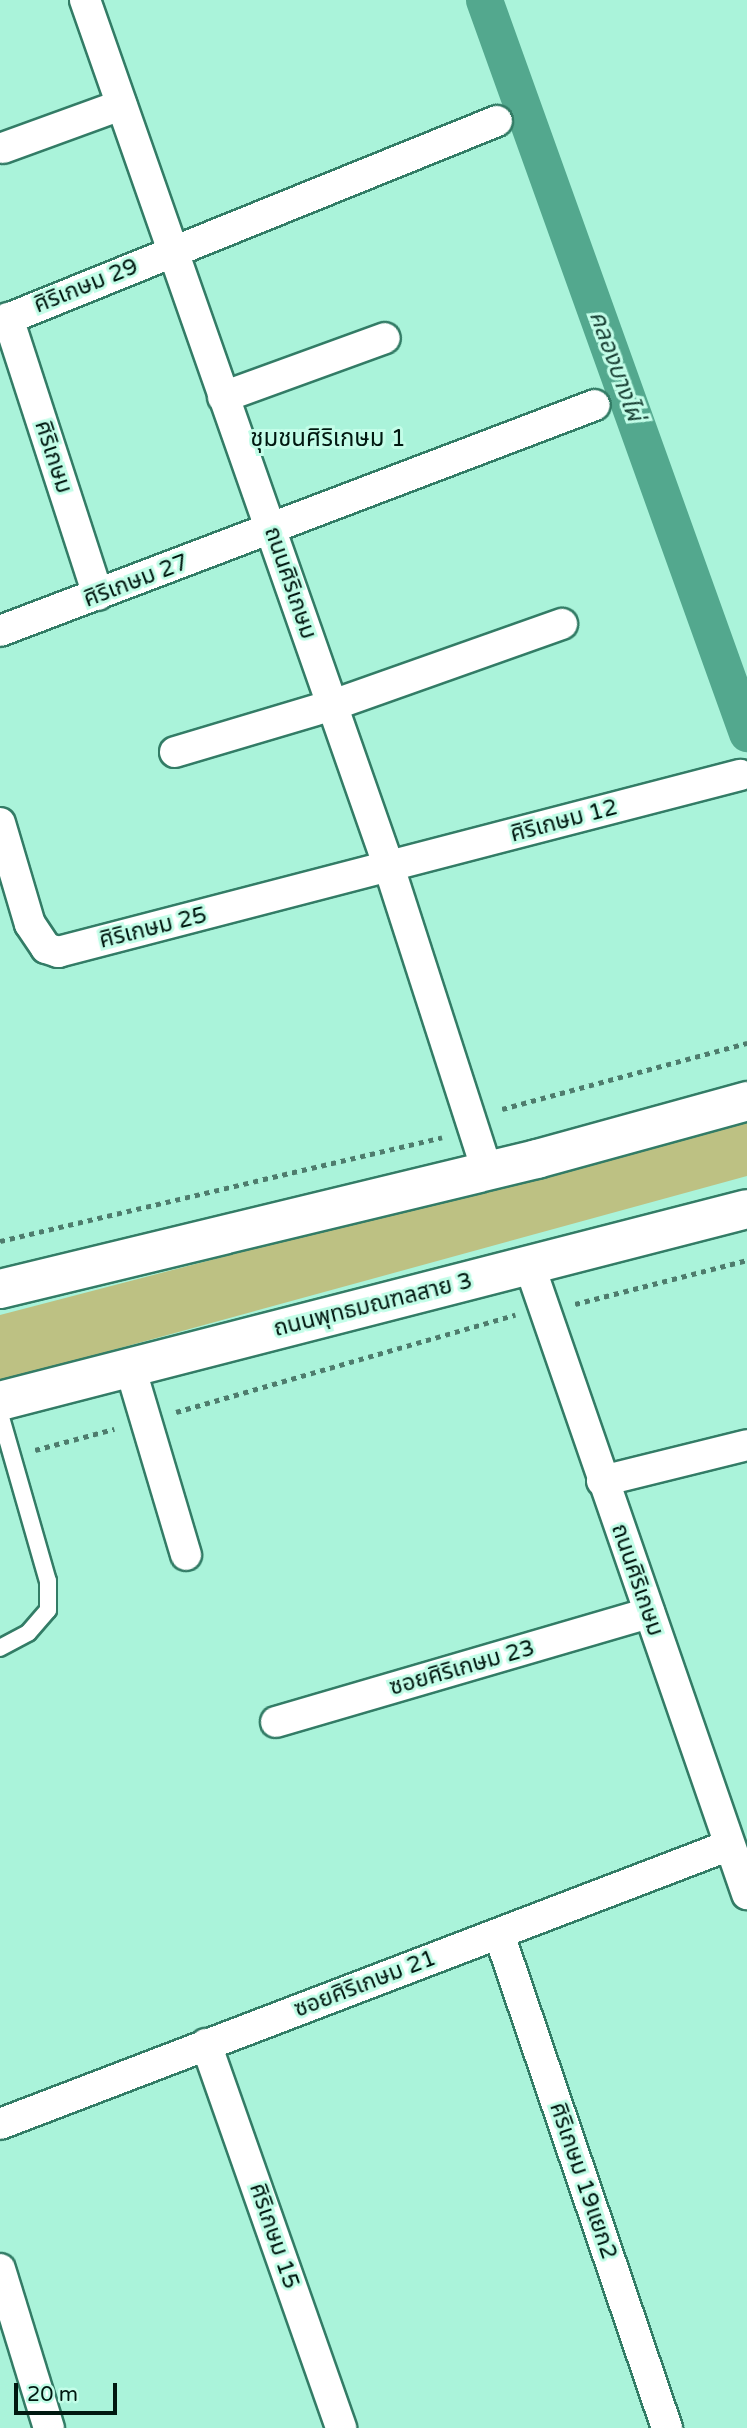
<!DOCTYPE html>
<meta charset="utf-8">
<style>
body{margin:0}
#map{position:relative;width:747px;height:2428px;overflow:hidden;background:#aaf3da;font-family:"Varela Round","Noto Sans Thai",sans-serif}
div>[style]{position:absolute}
.green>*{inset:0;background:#bdc183}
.canal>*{height:37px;margin:-18.5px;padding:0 18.5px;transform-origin:18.5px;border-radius:18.5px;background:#53a88e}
.path>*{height:4.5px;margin-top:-2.25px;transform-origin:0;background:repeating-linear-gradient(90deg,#4e7c6d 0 5px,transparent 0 10px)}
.roads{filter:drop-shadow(2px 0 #337c66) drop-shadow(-2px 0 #337c66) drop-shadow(0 2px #337c66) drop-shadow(0 -2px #337c66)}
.service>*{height:16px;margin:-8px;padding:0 8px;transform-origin:8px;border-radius:8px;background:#fff}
.minor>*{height:30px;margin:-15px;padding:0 15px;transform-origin:15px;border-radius:15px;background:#fff}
.secondary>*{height:38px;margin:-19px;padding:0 19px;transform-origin:19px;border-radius:19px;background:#fff}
span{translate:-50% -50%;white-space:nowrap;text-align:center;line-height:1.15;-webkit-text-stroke:6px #c3fde8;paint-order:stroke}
.street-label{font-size:23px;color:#001810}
.water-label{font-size:24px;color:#183f33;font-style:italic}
.neighbourhood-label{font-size:24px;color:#001810}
.scale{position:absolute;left:14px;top:2383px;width:103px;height:32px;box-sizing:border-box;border:4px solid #001810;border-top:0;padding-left:9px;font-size:21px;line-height:24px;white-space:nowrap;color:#001810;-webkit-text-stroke:5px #c3fde8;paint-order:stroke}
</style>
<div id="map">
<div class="green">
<div style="clip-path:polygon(747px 1120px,747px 1176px,0 1381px,0 1315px)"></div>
</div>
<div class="canal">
<div style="left:484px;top:0;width:779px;rotate:70.26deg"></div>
</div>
<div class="path">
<div style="left:502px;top:1109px;width:254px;rotate:-15.1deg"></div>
<div style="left:0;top:1241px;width:454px;rotate:-13.2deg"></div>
<div style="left:575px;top:1304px;width:178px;rotate:-14.3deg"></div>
<div style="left:176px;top:1412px;width:353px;rotate:-16deg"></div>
<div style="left:35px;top:1450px;width:82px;rotate:-14.9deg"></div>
</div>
<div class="roads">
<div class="service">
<div style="left:0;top:1414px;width:174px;rotate:74deg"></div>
<div style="left:48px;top:1581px;width:29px;rotate:90deg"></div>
<div style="left:48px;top:1610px;width:30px;rotate:131deg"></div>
<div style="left:28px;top:1633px;width:32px;rotate:152deg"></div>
</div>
<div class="minor">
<div style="left:85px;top:0;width:919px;rotate:70.68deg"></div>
<div style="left:389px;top:867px;width:318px;rotate:72.1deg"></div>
<div style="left:3px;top:148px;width:126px;rotate:-20deg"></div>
<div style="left:8px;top:318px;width:291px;rotate:72deg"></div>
<div style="left:0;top:322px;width:536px;rotate:-22.02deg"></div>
<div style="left:223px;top:397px;width:172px;rotate:-20deg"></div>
<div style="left:0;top:631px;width:636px;rotate:-20.8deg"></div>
<div style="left:175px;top:752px;width:165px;rotate:-16.6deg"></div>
<div style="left:333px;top:705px;width:243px;rotate:-19.5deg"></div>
<div style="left:0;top:823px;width:105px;rotate:73.5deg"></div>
<div style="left:30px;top:924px;width:29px;rotate:56deg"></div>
<div style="left:46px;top:948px;width:13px;rotate:18deg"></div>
<div style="left:58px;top:952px;width:705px;rotate:-14.55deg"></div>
<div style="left:529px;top:1264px;width:667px;rotate:70.91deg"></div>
<div style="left:130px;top:1367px;width:196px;rotate:73.4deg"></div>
<div style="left:602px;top:1481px;width:149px;rotate:-13.9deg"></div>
<div style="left:276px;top:1722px;width:389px;rotate:-16.3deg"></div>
<div style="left:499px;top:1934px;width:522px;rotate:71.22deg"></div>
<div style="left:206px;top:2044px;width:407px;rotate:70.6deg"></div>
<div style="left:0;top:2124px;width:781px;rotate:-20.92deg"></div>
<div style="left:0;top:2269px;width:166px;rotate:72.9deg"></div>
</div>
<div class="secondary">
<div style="left:0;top:1289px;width:553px;rotate:-13.61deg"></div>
<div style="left:537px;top:1159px;width:218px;rotate:-15.4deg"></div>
<div style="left:0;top:1401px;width:771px;rotate:-14.41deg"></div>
</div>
</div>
<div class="street-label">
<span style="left:86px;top:286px;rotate:-22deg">ศิริเกษม 29</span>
<span style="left:53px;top:457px;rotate:72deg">ศิริเกษม</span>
<span style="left:136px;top:581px;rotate:-21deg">ศิริเกษม 27</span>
<span style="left:290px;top:583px;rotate:71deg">ถนนศิริเกษม</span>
<span style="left:564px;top:821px;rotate:-15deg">ศิริเกษม 12</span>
<span style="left:153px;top:928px;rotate:-14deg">ศิริเกษม 25</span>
<span style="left:373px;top:1305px;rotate:-14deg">ถนนพุทธมณฑลสาย 3</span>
<span style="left:637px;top:1580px;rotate:71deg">ถนนศิริเกษม</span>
<span style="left:462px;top:1668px;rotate:-16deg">ซอยศิริเกษม 23</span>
<span style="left:365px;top:1984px;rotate:-21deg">ซอยศิริเกษม 21</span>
<span style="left:583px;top:2181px;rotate:71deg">ศิริเกษม 19แยก2</span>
<span style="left:274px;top:2236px;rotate:71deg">ศิริเกษม 15</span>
</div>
<div class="water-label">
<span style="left:616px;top:366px;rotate:70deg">คลองบางไผ่</span>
</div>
<div class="neighbourhood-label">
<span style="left:328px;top:439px">ชุมชนศิริเกษม 1</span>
</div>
<div class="scale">20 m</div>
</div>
